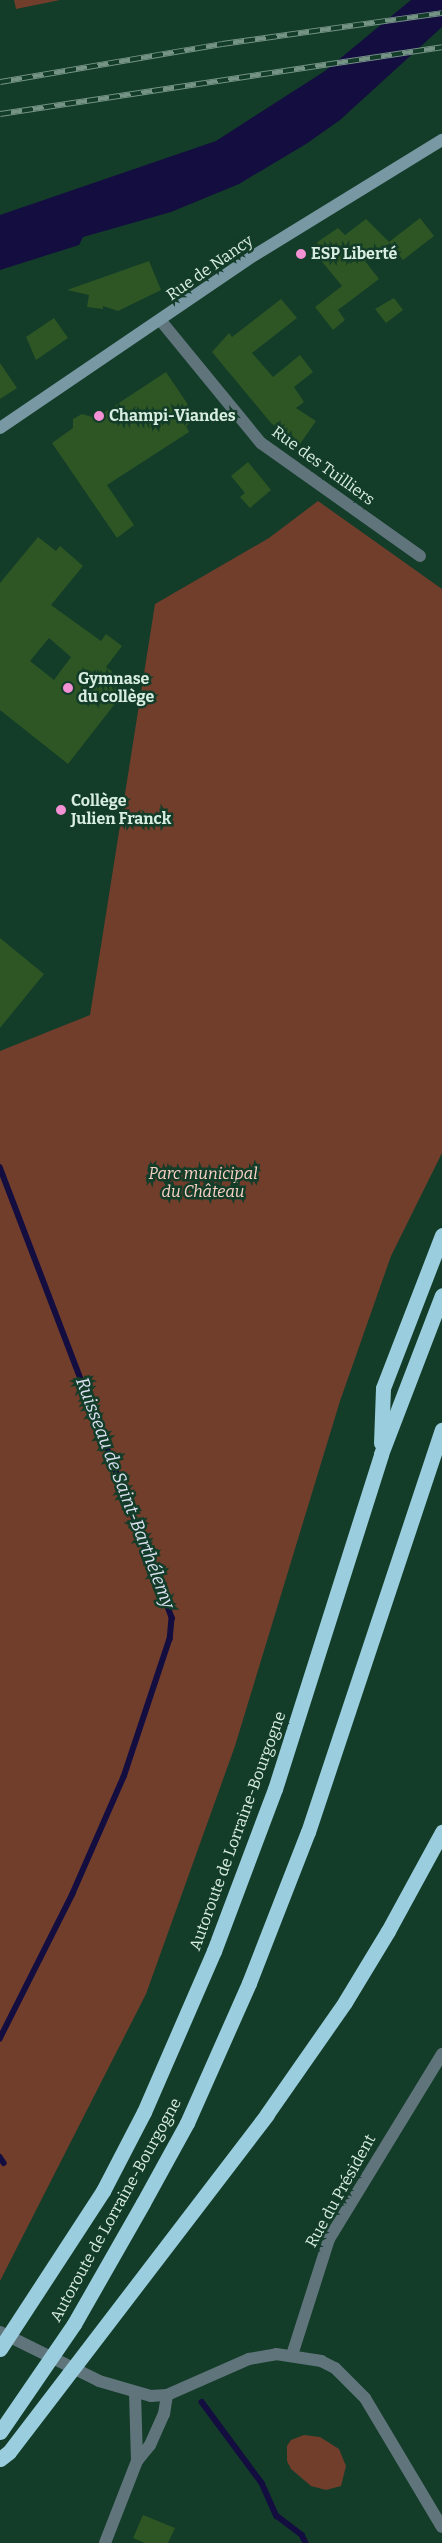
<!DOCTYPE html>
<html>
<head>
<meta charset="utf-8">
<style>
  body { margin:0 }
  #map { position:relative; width:442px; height:2543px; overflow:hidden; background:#133c29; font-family:Bitter,serif }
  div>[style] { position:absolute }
  .green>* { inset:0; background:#713e2c }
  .water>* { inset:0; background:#130d40 }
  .stream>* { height:5.5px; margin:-2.75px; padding:0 2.75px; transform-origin:2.75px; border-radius:2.75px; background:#130d40 }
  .building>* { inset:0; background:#2d5624 }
  .minor>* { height:12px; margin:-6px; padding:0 6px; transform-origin:6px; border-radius:6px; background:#60747b }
  .tertiary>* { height:12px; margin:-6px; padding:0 6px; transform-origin:6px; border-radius:6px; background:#60747b }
  .secondary>* { height:12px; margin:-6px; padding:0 6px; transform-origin:6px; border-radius:6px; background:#7898a3 }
  .motorway>* { height:15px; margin:-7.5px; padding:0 7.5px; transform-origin:7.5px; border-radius:7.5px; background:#9acddd }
  .rail>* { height:5.5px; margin-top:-2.75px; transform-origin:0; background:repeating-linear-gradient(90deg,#133c29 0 11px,#759485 0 22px); box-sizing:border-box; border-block:1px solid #759485 }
  .dots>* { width:14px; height:14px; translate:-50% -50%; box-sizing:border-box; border:2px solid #133c29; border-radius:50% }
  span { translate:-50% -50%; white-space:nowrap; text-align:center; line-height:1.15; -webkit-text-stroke:5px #133c29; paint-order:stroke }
  .poi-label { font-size:16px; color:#d9eee2; font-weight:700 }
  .left { translate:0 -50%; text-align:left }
  .street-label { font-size:16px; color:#d9eee2 }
  .park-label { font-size:16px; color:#fcd4c6; font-style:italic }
  .water-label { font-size:18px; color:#dde0f1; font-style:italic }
</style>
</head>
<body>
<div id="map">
  <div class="green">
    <i style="clip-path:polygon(14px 0,60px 0,16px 9px)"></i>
    <i style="clip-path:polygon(318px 501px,442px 589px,442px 1153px,391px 1256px,340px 1401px,235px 1746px,146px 1994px,0 2281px,0 1051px,90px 1015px,155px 604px,269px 538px)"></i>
    <i style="clip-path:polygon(304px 2435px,320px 2437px,339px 2449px,346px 2466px,341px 2486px,326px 2490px,311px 2486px,291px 2469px,287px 2461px,287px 2446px,291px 2440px)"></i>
  </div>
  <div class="water">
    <i style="clip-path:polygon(411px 0,442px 0,442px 27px,340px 120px,306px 144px,239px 184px,171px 212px,83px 237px,79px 245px,0 270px,0 215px,216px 141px,325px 71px)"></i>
  </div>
  <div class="stream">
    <i style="left:0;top:1167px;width:483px;rotate:69.1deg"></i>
    <i style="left:172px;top:1618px;width:21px;rotate:95deg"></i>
    <i style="left:170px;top:1639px;width:145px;rotate:108.4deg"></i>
    <i style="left:124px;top:1777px;width:128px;rotate:113.6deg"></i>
    <i style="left:73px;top:1894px;width:162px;rotate:116.7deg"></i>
    <i style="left:0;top:2157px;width:7px;rotate:56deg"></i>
    <i style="left:202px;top:2402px;width:101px;rotate:53.5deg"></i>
    <i style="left:262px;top:2483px;width:36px;rotate:66deg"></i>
    <i style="left:277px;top:2516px;width:31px;rotate:37deg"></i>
    <i style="left:302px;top:2535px;width:9px;rotate:63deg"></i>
  </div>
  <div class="building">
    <i style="clip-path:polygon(420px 218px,434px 236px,403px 260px,390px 243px,365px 261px,379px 279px,338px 310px,345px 320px,333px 330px,315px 307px,342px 286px,310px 247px,338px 228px,345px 235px,366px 219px,389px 242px)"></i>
    <i style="clip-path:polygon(149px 261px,161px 290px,118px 311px,103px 306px,103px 309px,87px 307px,89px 295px,67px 290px)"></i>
    <i style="clip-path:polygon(394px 298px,403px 310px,386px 323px,375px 309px)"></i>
    <i style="clip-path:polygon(281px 299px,297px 318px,252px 353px,273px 377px,300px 355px,313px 372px,294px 387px,304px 402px,296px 408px,316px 421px,300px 444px,271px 423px,212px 352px,229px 333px,232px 337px)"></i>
    <i style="clip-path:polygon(54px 318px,68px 338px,36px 360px,26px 337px)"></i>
    <i style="clip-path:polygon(0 363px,17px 388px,0 399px)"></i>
    <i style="clip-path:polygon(166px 372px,197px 418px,186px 426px,189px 432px,107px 485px,134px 525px,117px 538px,52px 443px,73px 428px,73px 419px,82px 414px,96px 418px)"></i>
    <i style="clip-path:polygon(248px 462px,271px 490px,250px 508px,240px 497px,245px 493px,231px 476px)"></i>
    <i style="clip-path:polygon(evenodd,38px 537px,56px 551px,60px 546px,83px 566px,51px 605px,101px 641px,106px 634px,122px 646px,106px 667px,123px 680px,121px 696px,68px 764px,0 710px,0 583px,38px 537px,49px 638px,71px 657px,54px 680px,30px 661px,49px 638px)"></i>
    <i style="clip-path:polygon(0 938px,44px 974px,0 1028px)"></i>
    <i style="clip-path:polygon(143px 2515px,175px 2528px,168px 2543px,145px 2543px,133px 2538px)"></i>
  </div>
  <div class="minor">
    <i style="left:161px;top:321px;width:158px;rotate:50.7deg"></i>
    <i style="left:261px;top:443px;width:195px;rotate:35.4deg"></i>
    <i style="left:292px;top:2355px;width:122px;rotate:-72.3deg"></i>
    <i style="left:329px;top:2239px;width:217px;rotate:-58.6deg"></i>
    <i style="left:135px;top:2393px;width:68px;rotate:88.3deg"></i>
    <i style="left:105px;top:2543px;width:88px;rotate:-68.7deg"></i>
    <i style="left:137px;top:2461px;width:21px;rotate:-51deg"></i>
    <i style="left:150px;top:2445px;width:34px;rotate:-66deg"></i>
    <i style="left:164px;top:2414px;width:19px;rotate:-81deg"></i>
  </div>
  <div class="tertiary">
    <i style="left:0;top:2332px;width:110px;rotate:26.3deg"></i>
    <i style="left:99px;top:2381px;width:54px;rotate:16.1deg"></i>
    <i style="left:151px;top:2396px;width:16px;rotate:-4deg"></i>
    <i style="left:167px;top:2395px;width:90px;rotate:-23.7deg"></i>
    <i style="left:249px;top:2359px;width:27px;rotate:-10deg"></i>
    <i style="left:276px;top:2354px;width:46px;rotate:8.8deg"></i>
    <i style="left:321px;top:2361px;width:16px;rotate:27deg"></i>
    <i style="left:335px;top:2368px;width:42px;rotate:45deg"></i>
    <i style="left:365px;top:2398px;width:150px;rotate:59.2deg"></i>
  </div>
  <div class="secondary">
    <i style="left:0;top:428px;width:308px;rotate:-34.2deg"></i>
    <i style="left:255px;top:255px;width:220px;rotate:-31.6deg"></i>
  </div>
  <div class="motorway">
    <i style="left:381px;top:1443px;width:55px;rotate:-87.9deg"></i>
    <i style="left:383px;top:1388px;width:164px;rotate:-68.9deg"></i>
    <i style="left:0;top:2349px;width:189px;rotate:-56.9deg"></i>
    <i style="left:103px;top:2191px;width:89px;rotate:-62.6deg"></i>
    <i style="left:144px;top:2112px;width:176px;rotate:-66.5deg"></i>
    <i style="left:214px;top:1951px;width:173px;rotate:-69.4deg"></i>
    <i style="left:275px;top:1789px;width:351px;rotate:-72.4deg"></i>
    <i style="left:381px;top:1454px;width:170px;rotate:-69deg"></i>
    <i style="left:0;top:2432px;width:131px;rotate:-55.6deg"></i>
    <i style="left:74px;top:2324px;width:139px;rotate:-60.3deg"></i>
    <i style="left:143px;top:2203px;width:91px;rotate:-61.2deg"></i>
    <i style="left:187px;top:2123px;width:153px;rotate:-66.1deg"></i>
    <i style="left:249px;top:1983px;width:162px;rotate:-68.7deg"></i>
    <i style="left:308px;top:1832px;width:424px;rotate:-71.6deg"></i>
    <i style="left:0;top:2459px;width:11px;rotate:-38deg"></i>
    <i style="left:9px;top:2452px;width:425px;rotate:-52.6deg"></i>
    <i style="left:267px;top:2114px;width:136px;rotate:-55.1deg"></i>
    <i style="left:345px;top:2002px;width:83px;rotate:-58.8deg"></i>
    <i style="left:388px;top:1931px;width:113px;rotate:-61.4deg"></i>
  </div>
  <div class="rail">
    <i style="left:0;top:82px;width:225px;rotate:-9.7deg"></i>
    <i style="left:222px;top:44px;width:222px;rotate:-8deg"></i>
    <i style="left:0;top:114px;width:447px;rotate:-8.6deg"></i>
  </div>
  <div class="dots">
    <i style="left:301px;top:254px;background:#f491d4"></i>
    <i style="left:99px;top:416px;background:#f491d4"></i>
    <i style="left:68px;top:688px;background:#f491d4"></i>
    <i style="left:61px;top:810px;background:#f491d4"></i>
  </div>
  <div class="poi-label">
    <span class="left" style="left:311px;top:254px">ESP Liberté</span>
    <span class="left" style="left:109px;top:416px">Champi-Viandes</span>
    <span class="left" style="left:78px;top:688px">Gymnase<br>du collège</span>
    <span class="left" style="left:71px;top:810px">Collège<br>Julien Franck</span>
  </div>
  <div class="street-label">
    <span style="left:210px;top:268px;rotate:-35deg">Rue de Nancy</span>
    <span style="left:323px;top:466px;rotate:36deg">Rue des Tuilliers</span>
    <span style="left:238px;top:1831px;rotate:-70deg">Autoroute de Lorraine-Bourgogne</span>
    <span style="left:341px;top:2191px;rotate:-61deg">Rue du Président</span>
    <span style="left:116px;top:2210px;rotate:-61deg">Autoroute de Lorraine-Bourgogne</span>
  </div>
  <div class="park-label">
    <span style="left:203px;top:1183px">Parc municipal<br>du Château</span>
  </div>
  <div class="water-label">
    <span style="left:125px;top:1493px;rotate:69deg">Ruisseau de Saint-Barthélemy</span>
  </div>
</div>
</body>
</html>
